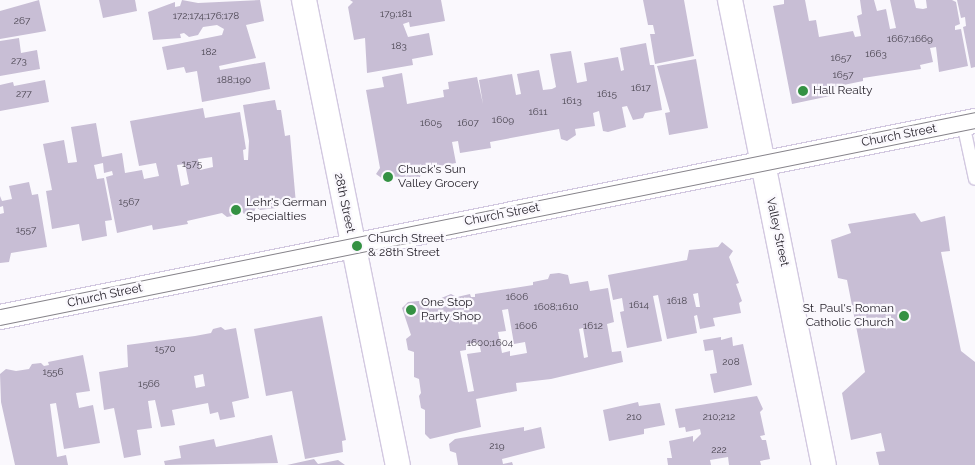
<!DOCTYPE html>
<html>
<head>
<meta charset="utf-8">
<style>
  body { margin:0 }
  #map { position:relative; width:975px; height:465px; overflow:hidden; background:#faf8fd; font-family:Raleway,sans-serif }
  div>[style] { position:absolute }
  .building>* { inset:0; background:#c8bed5 }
  .roads { filter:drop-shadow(1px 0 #d2c8e0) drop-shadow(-1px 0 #d2c8e0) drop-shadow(0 1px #d2c8e0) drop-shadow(0 -1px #d2c8e0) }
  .lane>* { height:12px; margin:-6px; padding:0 6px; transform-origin:6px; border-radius:6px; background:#fff }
  .street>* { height:24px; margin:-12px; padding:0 12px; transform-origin:12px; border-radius:12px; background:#fff }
  .tram>* { height:1px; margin:-0.5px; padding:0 0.5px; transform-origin:0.5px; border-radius:0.5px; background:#86838a }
  .dots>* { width:14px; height:14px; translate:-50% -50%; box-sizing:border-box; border:2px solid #faf8fd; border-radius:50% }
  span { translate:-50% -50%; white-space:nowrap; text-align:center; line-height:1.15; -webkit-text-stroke:4.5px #faf8fd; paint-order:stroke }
  .number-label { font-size:10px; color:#4c4753 }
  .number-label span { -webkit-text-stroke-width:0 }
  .poi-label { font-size:12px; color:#231f28 }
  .left { translate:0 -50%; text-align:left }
  .right { translate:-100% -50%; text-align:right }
  .street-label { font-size:12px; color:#231f28 }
</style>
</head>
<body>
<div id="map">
  <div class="building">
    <i style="clip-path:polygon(39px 0,46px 31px,0 39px,0 11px)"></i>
    <i style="clip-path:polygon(99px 0,135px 0,137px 11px,103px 18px)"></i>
    <i style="clip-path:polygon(182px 0,198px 3px,260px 0,264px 21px,246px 25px,256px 58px,219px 66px,220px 70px,265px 62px,270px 89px,202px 102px,197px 71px,186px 73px,184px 67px,167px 70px,162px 47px,222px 35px,224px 29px,217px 25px,203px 27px,198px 35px,189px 37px,184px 33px,180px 34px,181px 38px,153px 40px,148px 12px,175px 2px,175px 7px,180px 6px)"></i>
    <i style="clip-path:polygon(350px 0,441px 0,445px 21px,410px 27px,409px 22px,403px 24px,408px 37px,429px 33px,433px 55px,412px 59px,413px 65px,367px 73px,365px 38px,354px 40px,348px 7px,353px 2px)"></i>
    <i style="clip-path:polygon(643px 0,684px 0,694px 56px,655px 64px,650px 34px,655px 34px,653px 25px,648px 25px)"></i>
    <i style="clip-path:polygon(784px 0,805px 0,809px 21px,816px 20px,819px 37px,853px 31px,855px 37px,861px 36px,857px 16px,862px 14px,860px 0,874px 0,877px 11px,886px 9px,890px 29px,896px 28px,890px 0,914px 0,916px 8px,923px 9px,927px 8px,926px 0,952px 0,956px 2px,960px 24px,955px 26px,955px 30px,961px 29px,968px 66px,939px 72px,936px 47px,930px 48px,933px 62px,920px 65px,921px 69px,863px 78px,863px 81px,829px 88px,830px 96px,792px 104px,773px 6px,784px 4px)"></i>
    <i style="clip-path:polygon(957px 0,975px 0,975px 67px,971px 68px,963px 27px,966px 26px,965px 17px,961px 18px)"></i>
    <i style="clip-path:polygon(19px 38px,21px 53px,37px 50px,40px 69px,0 76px,0 41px)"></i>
    <i style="clip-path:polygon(646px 43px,650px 65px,654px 65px,662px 110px,645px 113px,643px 118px,633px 120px,627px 106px,622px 107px,626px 127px,608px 132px,603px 131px,599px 111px,593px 113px,595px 126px,575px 129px,576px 135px,567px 141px,561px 139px,559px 129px,490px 142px,491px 148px,460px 153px,458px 141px,452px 142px,456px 163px,422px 169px,420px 177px,393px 177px,390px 184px,376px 174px,380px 168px,366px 90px,384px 87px,382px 77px,402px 73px,407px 104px,444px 97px,443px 90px,449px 89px,448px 82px,477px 77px,483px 104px,479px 80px,512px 74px,516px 95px,521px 94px,517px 74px,539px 70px,543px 90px,552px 89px,556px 87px,550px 54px,571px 51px,577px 83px,587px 81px,584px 63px,618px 57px,621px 71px,624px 70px,620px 48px)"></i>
    <i style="clip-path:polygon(696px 59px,708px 128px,669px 135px,665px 113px,670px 112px,657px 66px)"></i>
    <i style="clip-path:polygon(45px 80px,49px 102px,0 111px,0 85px,13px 82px,14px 86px)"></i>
    <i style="clip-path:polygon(evenodd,275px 100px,277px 110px,281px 110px,285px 136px,290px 135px,296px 204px,276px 205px,276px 208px,260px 210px,256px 207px,254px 212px,244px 214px,241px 210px,237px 215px,227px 217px,222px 213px,187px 221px,188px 224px,153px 230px,152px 225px,117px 233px,106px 177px,113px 175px,112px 171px,104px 173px,103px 163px,94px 165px,97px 179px,104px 178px,112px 220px,105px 221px,107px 236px,82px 241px,79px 224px,52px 229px,46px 191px,52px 190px,43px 144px,64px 140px,68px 163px,77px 162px,71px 127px,96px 123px,102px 157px,122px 153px,125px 173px,142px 170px,144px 179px,159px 176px,156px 163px,139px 166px,130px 121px,203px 108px,205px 118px,240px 112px,246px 149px,243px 150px,244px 160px,248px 160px,249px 141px,243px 105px,275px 100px,212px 157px,213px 167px,200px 170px,198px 159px,212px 157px,275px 100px,185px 164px,189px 184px,181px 186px,177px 165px,185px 164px)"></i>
    <i style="clip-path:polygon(29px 182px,32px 195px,38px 194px,47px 247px,11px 253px,9px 262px,0 263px,0 214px,4px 213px,3px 206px,0 207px,0 196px,2px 201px,12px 199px,9px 186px)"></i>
    <i style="clip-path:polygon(915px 213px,921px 222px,945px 216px,950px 251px,941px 252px,961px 351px,975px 362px,975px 465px,879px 465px,876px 452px,885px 451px,881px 433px,851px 440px,842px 393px,865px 372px,847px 280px,838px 278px,831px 240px,851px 233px,848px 224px)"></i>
    <i style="clip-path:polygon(evenodd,722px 242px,733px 251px,729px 257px,739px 283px,736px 284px,742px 301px,739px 303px,741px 313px,713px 318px,715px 326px,700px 329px,697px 315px,694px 316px,697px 333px,667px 339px,658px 295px,653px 296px,662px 341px,627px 348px,620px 312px,624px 311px,622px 298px,613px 300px,608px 275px,687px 260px,689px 250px,718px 247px,722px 242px,698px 293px,700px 307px,696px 307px,693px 294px,698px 293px)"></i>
    <i style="clip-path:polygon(evenodd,559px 273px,568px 275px,570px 284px,588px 281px,590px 291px,608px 288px,614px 322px,607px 324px,612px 352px,621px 351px,623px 362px,551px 379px,516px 383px,517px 391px,476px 399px,481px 427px,430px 439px,425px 434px,425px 410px,421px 408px,419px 396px,421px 393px,419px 379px,414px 377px,414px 352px,408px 350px,406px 339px,411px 335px,402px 308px,408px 302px,439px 299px,451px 294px,457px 297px,470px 294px,471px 297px,475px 297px,475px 294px,533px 285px,533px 282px,548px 279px,550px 274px,559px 273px,508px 309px,514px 344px,525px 342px,527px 353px,510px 356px,510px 351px,502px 353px,498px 332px,506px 331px,502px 310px,508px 309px,559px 273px,583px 328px,588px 357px,584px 358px,579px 329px,583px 328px,559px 273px,479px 342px,481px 352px,467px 354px,474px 391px,468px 392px,460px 351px,466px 350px,466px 344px,479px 342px)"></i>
    <i style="clip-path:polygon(322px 316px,346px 440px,342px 441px,343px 452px,305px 459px,292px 391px,266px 396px,254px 329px)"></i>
    <i style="clip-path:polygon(evenodd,221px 327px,225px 330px,236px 328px,249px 398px,232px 402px,235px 417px,220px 420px,218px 412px,210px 414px,208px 403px,172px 410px,175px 425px,161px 427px,155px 400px,148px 401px,152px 428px,137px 430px,141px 455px,124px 458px,114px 408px,104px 410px,99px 372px,128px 367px,127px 345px,195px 336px,211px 333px,213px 329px,221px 327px,203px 374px,205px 386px,196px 388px,194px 376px,203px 374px)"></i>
    <i style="clip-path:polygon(721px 337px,721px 340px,732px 337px,733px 346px,743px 344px,752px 385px,714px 393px,710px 374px,717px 373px,713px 350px,705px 351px,703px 340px)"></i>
    <i style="clip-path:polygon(83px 355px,90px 391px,76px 393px,79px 408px,93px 405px,100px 443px,64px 449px,56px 403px,50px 404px,57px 457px,66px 455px,68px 465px,15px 465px,1px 402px,0 374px,6px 369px,16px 371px,29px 369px,32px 364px,41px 363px,44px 366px,49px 365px,48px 362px)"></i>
    <i style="clip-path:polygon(757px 396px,763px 409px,760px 412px,765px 435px,760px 436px,762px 440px,766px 440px,770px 459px,760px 461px,761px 465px,729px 465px,728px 457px,710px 460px,711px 465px,668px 465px,667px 458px,672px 458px,669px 441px,693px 436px,693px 442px,701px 434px,700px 429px,686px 432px,685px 427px,679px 428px,675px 409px)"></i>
    <i style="clip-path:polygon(638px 402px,639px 406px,660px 403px,665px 425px,644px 429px,644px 434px,609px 441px,603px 410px)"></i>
    <i style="clip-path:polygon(524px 427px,524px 431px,541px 427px,545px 448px,502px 459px,503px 464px,512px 462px,513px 465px,458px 465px,456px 453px,450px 451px,449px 444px,455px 439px)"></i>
    <i style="clip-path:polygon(272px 435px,278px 463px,165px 465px,164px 461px,181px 458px,179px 446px,214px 439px,216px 447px)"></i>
    <i style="clip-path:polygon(314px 459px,318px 464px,338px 460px,345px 465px,287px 465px)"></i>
  </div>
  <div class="roads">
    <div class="lane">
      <i style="left:963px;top:123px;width:57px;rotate:77.9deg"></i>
    </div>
    <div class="street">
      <i style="left:304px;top:0;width:474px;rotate:78.6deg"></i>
      <i style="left:730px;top:0;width:474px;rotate:78.6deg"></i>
      <i style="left:0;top:317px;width:995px;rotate:-11.37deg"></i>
    </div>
  </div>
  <div class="tram">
    <i style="left:0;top:309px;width:995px;rotate:-11.42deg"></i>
    <i style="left:0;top:325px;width:995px;rotate:-11.42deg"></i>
  </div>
  <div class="dots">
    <i style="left:803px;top:91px;background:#349143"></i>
    <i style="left:388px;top:177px;background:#349143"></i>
    <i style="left:236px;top:210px;background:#349143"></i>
    <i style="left:357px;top:246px;background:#349143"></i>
    <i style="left:411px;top:310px;background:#349143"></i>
    <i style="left:904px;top:316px;background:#349143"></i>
  </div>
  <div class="number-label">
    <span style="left:396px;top:14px">179;181</span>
    <span style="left:206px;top:16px">172;174;176;178</span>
    <span style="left:22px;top:21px">267</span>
    <span style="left:910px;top:39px">1667;1669</span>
    <span style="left:399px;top:46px">183</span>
    <span style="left:209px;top:52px">182</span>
    <span style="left:876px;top:54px">1663</span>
    <span style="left:841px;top:58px">1657</span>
    <span style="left:19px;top:61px">273</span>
    <span style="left:843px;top:75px">1657</span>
    <span style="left:234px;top:80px">188;190</span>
    <span style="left:641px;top:88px">1617</span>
    <span style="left:24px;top:94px">277</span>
    <span style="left:607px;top:94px">1615</span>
    <span style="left:572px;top:101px">1613</span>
    <span style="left:538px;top:112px">1611</span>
    <span style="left:503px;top:120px">1609</span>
    <span style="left:431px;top:123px">1605</span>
    <span style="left:468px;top:123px">1607</span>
    <span style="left:192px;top:164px">1575</span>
    <span style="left:129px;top:202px">1567</span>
    <span style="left:26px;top:230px">1557</span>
    <span style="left:517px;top:297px">1606</span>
    <span style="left:677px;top:301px">1618</span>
    <span style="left:639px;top:305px">1614</span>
    <span style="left:556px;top:307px">1608;1610</span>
    <span style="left:526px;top:326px">1606</span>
    <span style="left:593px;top:326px">1612</span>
    <span style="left:490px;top:343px">1600;1604</span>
    <span style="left:165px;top:349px">1570</span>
    <span style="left:731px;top:362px">208</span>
    <span style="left:53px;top:372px">1556</span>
    <span style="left:149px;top:384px">1566</span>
    <span style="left:634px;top:417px">210</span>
    <span style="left:719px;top:417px">210;212</span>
    <span style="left:497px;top:446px">219</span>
    <span style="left:719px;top:450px">222</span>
  </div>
  <div class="poi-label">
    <span class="left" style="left:813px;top:91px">Hall Realty</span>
    <span class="left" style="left:398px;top:177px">Chuck's Sun<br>Valley Grocery</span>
    <span class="left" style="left:246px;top:210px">Lehr's German<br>Specialties</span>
    <span class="left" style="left:368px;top:246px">Church Street<br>&amp; 28th Street</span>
    <span class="left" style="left:421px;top:310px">One Stop<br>Party Shop</span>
    <span class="right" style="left:894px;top:316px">St. Paul's Roman<br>Catholic Church</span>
  </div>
  <div class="street-label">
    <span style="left:899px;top:136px;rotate:-11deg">Church Street</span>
    <span style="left:344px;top:203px;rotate:78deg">28th Street</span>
    <span style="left:502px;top:215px;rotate:-11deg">Church Street</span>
    <span style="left:777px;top:232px;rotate:78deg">Valley Street</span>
    <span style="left:105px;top:296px;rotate:-12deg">Church Street</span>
  </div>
</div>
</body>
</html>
